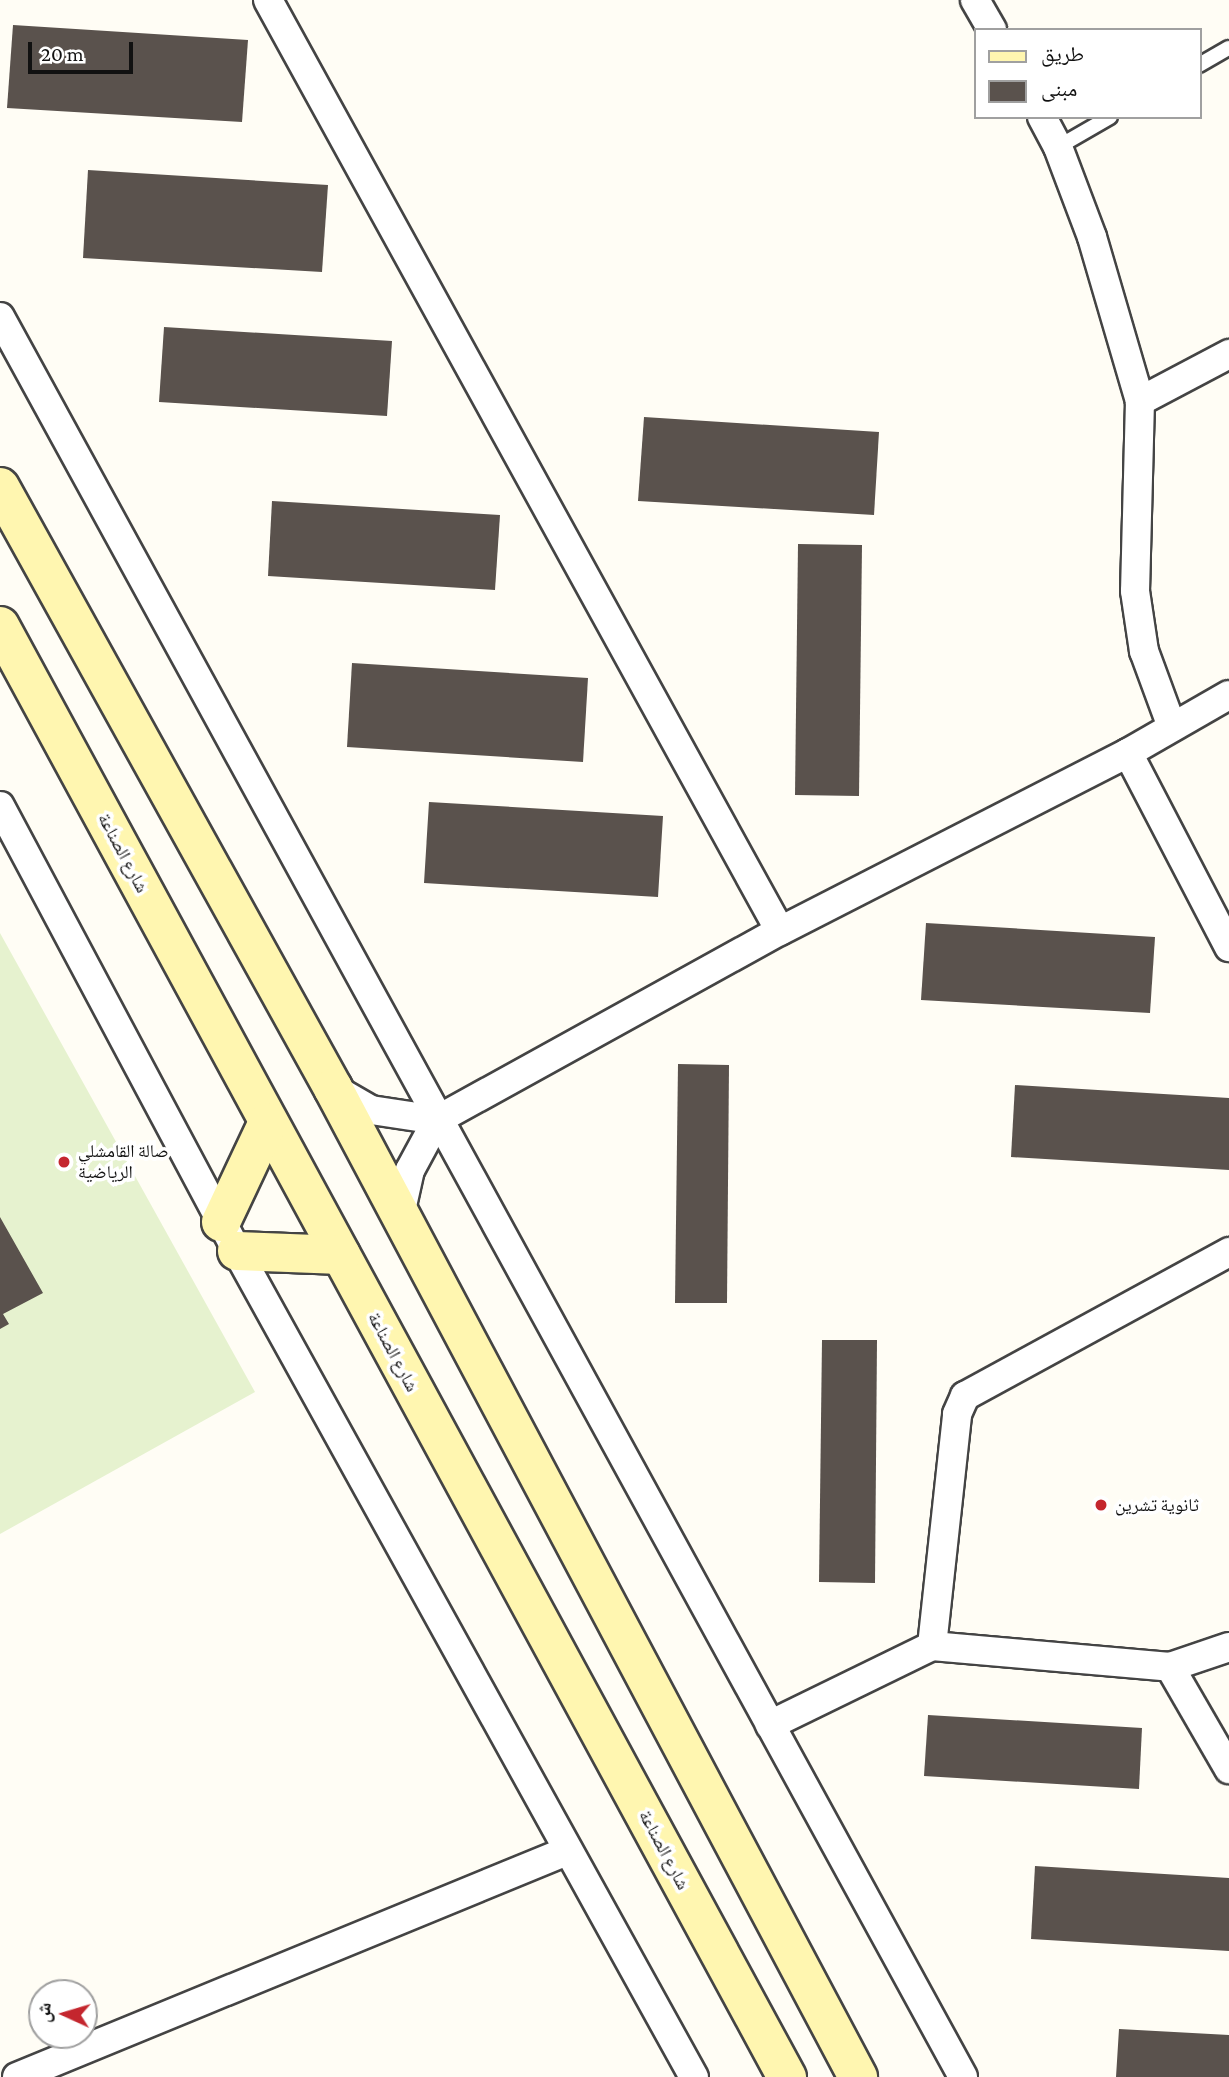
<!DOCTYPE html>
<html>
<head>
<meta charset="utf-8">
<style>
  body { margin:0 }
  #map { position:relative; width:1229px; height:2077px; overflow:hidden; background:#fffdf5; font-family:"Crimson Pro","Noto Naskh Arabic",serif }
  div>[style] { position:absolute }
  .pitch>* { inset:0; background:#e6f2cf }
  .building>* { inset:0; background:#5a524d }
  .roads { filter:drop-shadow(2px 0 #444) drop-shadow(-2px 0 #444) drop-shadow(0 2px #444) drop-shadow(0 -2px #444) }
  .lane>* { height:14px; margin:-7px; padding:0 7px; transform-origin:7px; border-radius:7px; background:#fff }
  .street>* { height:28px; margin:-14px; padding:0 14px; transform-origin:14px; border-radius:14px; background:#fff }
  .secondary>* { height:38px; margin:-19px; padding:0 19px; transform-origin:19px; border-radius:19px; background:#fff6b0 }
  .dots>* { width:19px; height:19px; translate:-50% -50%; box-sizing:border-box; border:4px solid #fff; border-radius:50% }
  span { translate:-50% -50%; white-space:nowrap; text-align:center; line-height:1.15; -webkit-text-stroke:7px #fff; paint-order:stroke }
  .street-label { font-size:18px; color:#111 }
  .poi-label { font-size:18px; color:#111 }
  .left { translate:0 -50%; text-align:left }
  .legend { position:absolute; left:974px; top:28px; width:228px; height:91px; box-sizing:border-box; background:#fff; border:2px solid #a0a0a0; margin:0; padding:9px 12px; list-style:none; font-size:21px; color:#111 }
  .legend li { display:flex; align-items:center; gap:14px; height:35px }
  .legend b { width:35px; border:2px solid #a0a0a0 }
  .north { position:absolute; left:28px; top:1979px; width:70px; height:70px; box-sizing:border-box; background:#fff; border:2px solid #a0a0a0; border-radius:50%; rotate:274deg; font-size:19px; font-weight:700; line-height:28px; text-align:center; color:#111 }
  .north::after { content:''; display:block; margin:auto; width:24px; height:32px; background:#c4262e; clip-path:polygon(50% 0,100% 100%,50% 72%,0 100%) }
  .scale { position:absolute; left:28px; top:42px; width:105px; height:32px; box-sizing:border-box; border:4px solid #111; border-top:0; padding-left:9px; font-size:21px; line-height:24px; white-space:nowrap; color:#111; -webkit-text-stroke:5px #fff; paint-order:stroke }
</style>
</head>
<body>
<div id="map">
  <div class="pitch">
    <i style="clip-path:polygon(0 933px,255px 1392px,0 1534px)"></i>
  </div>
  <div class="building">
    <i style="clip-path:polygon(13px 25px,248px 40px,242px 122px,7px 108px)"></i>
    <i style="clip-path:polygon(88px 170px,328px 185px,322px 272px,83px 258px)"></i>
    <i style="clip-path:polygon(164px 327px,392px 341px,387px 416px,159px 402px)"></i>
    <i style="clip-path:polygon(644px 417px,879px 432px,874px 515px,638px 501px)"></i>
    <i style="clip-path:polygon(272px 501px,500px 515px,495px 590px,268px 576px)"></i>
    <i style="clip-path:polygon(798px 544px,862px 545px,859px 796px,795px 795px)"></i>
    <i style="clip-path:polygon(352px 663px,588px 678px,583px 762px,347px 747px)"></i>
    <i style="clip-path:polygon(429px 802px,663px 816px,658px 897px,424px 883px)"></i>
    <i style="clip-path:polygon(926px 923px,1155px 937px,1150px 1013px,921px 1000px)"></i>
    <i style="clip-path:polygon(678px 1064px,729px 1065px,727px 1303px,675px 1303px)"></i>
    <i style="clip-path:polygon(1015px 1085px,1229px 1098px,1229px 1170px,1011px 1157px)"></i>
    <i style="clip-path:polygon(0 1217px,43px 1293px,3px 1314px,9px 1324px,0 1329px)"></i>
    <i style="clip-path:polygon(822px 1340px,877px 1340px,875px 1583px,819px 1582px)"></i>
    <i style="clip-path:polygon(928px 1715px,1142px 1728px,1139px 1789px,924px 1776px)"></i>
    <i style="clip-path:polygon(1035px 1866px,1229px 1878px,1229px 1951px,1031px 1939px)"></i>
    <i style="clip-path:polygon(1119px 2029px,1229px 2035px,1229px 2077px,1116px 2077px)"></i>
  </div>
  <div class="roads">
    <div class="lane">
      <i style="left:1199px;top:65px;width:34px;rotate:-30deg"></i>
      <i style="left:1058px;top:147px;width:60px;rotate:-30deg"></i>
    </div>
    <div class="street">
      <i style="left:268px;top:0;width:1062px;rotate:61.19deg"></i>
      <i style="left:975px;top:0;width:34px;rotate:60deg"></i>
      <i style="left:1042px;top:117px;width:34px;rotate:62deg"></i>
      <i style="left:1058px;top:147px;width:96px;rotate:69.3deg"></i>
      <i style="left:1092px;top:237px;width:171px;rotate:73.7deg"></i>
      <i style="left:1140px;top:401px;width:190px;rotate:91.5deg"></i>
      <i style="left:1135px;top:591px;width:61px;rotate:81.5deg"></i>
      <i style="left:1144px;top:651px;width:81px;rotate:69.8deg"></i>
      <i style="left:0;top:317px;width:2006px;rotate:61.31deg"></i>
      <i style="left:1140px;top:401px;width:101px;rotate:-27.8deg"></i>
      <i style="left:1128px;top:753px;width:219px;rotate:62.5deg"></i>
      <i style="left:0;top:806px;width:504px;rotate:61.96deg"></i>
      <i style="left:237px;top:1251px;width:944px;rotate:61.05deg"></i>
      <i style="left:333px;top:1088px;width:44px;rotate:30.1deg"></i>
      <i style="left:371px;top:1110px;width:67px;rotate:8.6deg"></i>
      <i style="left:400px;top:1215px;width:46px;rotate:-77.5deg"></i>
      <i style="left:410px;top:1170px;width:57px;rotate:-61.6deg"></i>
      <i style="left:437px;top:1120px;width:392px;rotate:-28.9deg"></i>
      <i style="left:780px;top:931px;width:391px;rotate:-27.1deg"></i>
      <i style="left:1128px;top:753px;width:116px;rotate:-29.9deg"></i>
      <i style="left:932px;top:1646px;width:239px;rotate:5deg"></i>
      <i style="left:1170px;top:1667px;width:62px;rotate:-18.7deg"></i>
      <i style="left:1170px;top:1667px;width:118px;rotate:60deg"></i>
      <i style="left:770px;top:1725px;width:180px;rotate:-26deg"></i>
      <i style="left:932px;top:1646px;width:233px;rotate:-83.8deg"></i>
      <i style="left:957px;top:1414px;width:20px;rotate:-66deg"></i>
      <i style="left:965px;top:1396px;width:301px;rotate:-28.6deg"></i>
      <i style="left:17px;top:2077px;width:595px;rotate:-22.34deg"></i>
    </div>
    <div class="secondary">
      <i style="left:0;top:487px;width:687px;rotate:61.01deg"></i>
      <i style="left:333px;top:1088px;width:1120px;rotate:62.04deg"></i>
      <i style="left:0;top:626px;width:1651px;rotate:61.53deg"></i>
      <i style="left:221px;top:1222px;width:110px;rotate:-64.8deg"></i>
      <i style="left:237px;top:1251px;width:104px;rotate:2.2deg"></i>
    </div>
  </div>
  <div class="dots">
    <i style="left:64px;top:1162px;background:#c4262e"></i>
    <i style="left:1101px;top:1505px;background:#c4262e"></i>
  </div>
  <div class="street-label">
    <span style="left:123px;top:853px;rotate:62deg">شارع الصناعة</span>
    <span style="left:393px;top:1352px;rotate:62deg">شارع الصناعة</span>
    <span style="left:664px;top:1850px;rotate:62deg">شارع الصناعة</span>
  </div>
  <div class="poi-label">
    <span class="left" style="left:78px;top:1162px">صالة القامشلي<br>الرياضية</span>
    <span class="left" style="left:1115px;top:1505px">ثانوية تشرين</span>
  </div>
  <ul class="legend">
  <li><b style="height:9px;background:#fff6b0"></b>طريق</li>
  <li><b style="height:19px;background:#5a524d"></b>مبنى</li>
  </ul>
  <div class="north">ش</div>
  <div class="scale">20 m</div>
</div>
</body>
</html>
